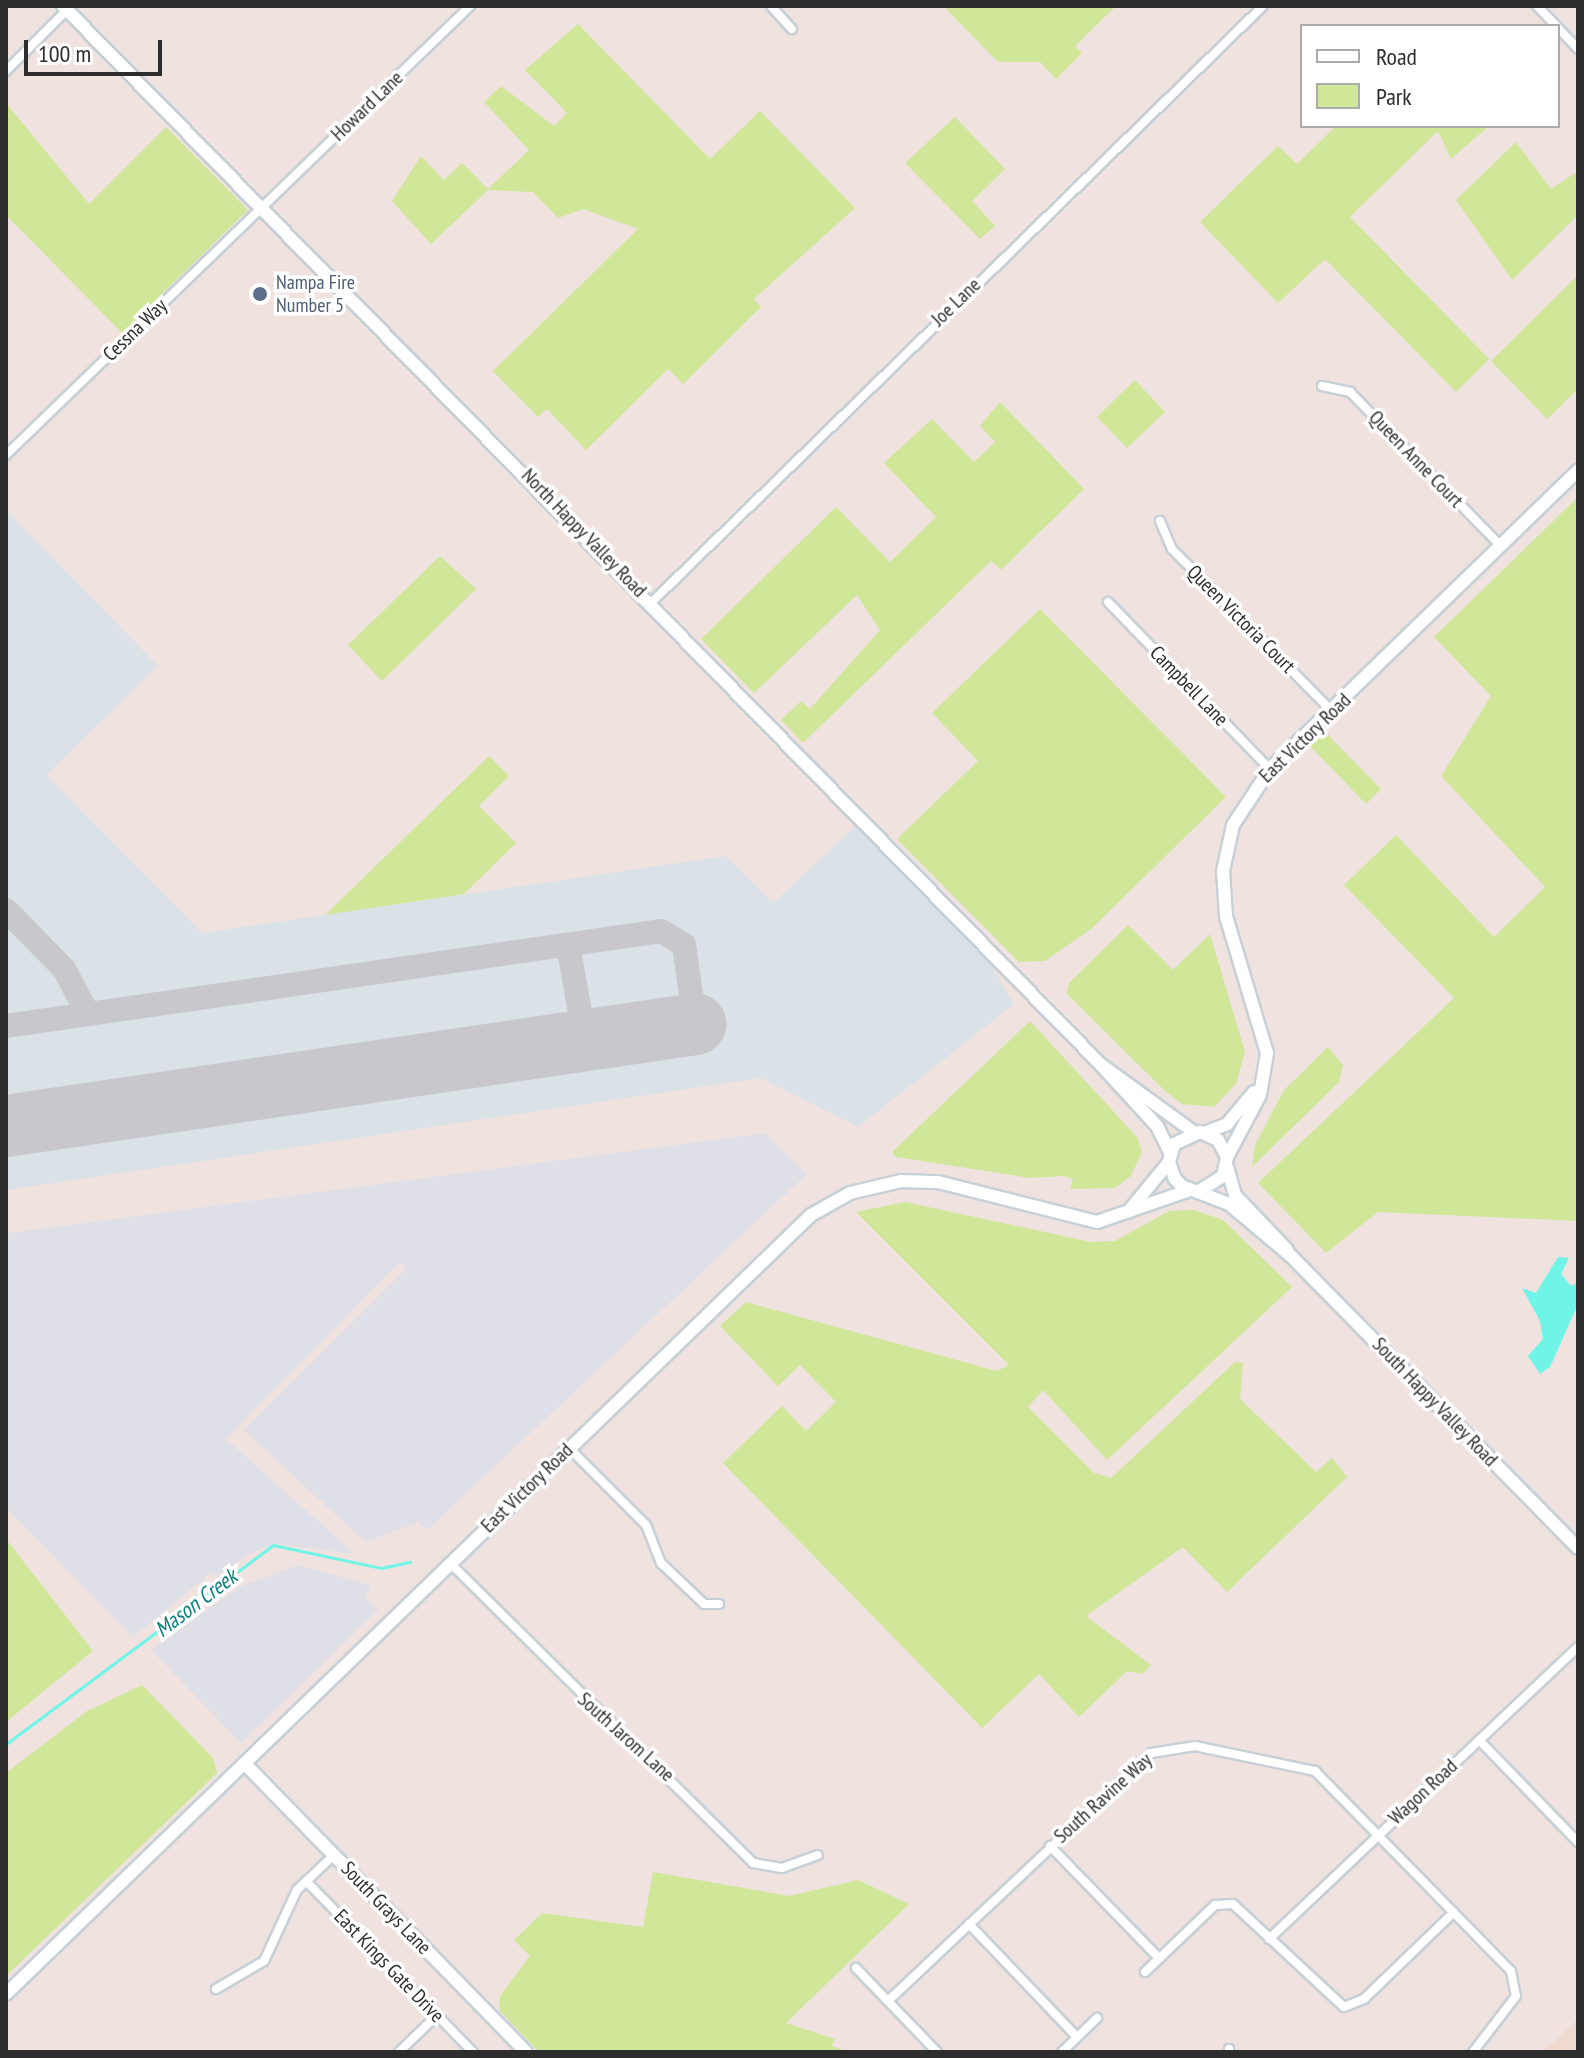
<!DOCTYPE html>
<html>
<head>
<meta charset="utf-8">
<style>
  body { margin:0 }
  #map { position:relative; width:1584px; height:2058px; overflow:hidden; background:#efe2df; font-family:"PT Sans Narrow",sans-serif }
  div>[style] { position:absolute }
  .industrial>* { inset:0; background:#dfe0e7 }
  .education>* { inset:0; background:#f0d9ce }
  .airport>* { inset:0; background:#dae1e7 }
  .green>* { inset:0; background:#d0e79a }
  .water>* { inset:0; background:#6ff4e7 }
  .stream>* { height:3px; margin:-1.5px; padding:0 1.5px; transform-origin:1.5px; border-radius:1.5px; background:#6ff4e7 }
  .taxiway>* { height:24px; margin:-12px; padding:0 12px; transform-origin:12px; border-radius:12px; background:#c8c7cc }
  .runway>* { height:62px; margin:-31px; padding:0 31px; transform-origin:31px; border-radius:31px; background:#c8c7cc }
  .roads { filter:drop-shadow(2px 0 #c7d0d7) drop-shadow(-2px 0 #c7d0d7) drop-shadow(0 2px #c7d0d7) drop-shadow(0 -2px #c7d0d7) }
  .street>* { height:8px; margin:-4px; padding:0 4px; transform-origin:4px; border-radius:4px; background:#fff }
  .secondary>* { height:12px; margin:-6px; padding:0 6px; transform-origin:6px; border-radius:6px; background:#fff }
  .dots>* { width:22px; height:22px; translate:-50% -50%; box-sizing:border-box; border:4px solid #fff; border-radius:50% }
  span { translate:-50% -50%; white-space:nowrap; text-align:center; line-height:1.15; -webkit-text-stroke:7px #fff; paint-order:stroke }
  .street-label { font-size:20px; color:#2d2d2d }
  .service-label { font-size:20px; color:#4e5e75 }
  .left { translate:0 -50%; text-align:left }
  .water-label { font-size:22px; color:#0a807e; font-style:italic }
  .frame { position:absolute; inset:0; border:8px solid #2d2d2d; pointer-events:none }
  .legend { position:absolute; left:1300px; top:24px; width:260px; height:104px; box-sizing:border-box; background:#fff; border:2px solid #ababab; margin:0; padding:10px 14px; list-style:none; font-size:24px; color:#2d2d2d }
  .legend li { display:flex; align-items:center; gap:16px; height:40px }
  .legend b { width:40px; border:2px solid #ababab }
  .scale { position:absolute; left:24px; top:40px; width:138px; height:36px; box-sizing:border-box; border:4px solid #2d2d2d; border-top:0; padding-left:10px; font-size:24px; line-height:28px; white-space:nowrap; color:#2d2d2d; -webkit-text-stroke:6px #fff; paint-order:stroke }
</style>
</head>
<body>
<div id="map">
  <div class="industrial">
    <i style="clip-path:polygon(765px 1133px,807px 1174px,427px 1530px,419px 1522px,365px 1542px,244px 1430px,406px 1269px,400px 1262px,226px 1439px,355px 1554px,276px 1544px,250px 1553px,216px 1577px,211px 1573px,133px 1637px,6px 1508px,8px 1233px)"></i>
    <i style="clip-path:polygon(298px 1565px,370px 1585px,366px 1599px,379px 1609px,241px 1743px,151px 1650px,239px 1587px)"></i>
  </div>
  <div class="education">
    <i style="clip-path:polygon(1578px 2019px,1578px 2052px,1543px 2052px)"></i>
  </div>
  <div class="airport">
    <i style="clip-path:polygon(6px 510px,158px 666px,46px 775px,202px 933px,726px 856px,773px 903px,856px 826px,988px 960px,1014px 1004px,858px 1127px,761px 1078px,6px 1190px)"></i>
  </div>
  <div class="green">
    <i style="clip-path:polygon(943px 6px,1116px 6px,1075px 46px,1082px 53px,1056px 79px,1040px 62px,998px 62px)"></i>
    <i style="clip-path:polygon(578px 24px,710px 159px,760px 111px,855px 208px,754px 299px,761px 307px,683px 384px,668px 369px,586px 450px,547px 409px,538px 417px,493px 371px,638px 229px,583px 209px,558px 218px,533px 192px,488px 190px,431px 244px,392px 201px,421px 156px,444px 180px,462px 163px,488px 189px,529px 150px,484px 102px,501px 86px,554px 126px,567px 113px,525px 70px)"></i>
    <i style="clip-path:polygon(6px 103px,89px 204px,166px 127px,248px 210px,122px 333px,6px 215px)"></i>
    <i style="clip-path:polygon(955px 117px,1005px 169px,972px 201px,995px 226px,980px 239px,905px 163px)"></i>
    <i style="clip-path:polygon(1336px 126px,1489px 126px,1451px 159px,1438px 131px,1350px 217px,1489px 359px,1456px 392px,1325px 259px,1278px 303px,1200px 222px,1278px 146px,1297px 164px)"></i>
    <i style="clip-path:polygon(1516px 142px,1551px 189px,1578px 171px,1578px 215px,1512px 280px,1456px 200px)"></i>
    <i style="clip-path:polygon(1578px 275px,1578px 389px,1547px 419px,1491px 361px)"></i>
    <i style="clip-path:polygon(1135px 380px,1165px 412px,1127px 448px,1097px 417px)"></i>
    <i style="clip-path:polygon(1000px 402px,1084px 489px,1001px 570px,991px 561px,803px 743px,781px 720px,801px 701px,810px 709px,880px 630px,857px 595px,754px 693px,701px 639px,836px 507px,890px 562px,936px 517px,884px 463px,932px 419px,974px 462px,995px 442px,980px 426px)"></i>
    <i style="clip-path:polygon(1578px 497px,1578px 1221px,1378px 1212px,1326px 1253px,1258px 1183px,1454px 998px,1344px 885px,1396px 835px,1494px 937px,1545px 887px,1441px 776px,1491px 696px,1434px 637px)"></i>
    <i style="clip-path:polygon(440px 556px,476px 589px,382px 681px,348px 645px)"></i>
    <i style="clip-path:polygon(1040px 609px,1226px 797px,1091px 929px,1045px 961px,1019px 962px,897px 839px,978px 761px,932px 713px)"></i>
    <i style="clip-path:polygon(1325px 732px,1381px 789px,1366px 804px,1310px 746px)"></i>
    <i style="clip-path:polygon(489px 756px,509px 776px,479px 806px,516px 843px,464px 894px,325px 915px)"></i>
    <i style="clip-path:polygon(1128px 925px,1173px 970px,1210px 934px,1245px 1052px,1236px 1084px,1214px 1107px,1182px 1104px,1165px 1091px,1067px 994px,1069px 983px)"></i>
    <i style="clip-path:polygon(1030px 1021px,1137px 1137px,1142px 1151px,1131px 1176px,1115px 1188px,1070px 1189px,1073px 1179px,1063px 1176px,1030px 1178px,896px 1157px,892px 1152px)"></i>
    <i style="clip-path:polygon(1328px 1047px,1343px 1065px,1339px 1082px,1252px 1167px,1255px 1145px,1284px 1090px)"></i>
    <i style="clip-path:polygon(905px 1202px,1091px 1242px,1115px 1241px,1169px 1211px,1194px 1210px,1223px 1220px,1292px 1287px,1107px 1460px,1043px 1390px,1028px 1407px,1094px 1473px,1111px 1478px,1235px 1362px,1243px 1363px,1240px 1399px,1316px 1472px,1332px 1458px,1347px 1477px,1227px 1592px,1183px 1547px,1086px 1616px,1151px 1665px,1142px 1674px,1127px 1671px,1079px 1717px,1039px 1674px,982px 1728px,723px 1463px,782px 1406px,806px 1431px,836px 1402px,800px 1365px,778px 1386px,720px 1326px,746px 1302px,997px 1371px,1009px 1365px,856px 1212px)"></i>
    <i style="clip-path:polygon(6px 1539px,93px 1651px,6px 1722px)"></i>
    <i style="clip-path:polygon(142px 1685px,213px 1758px,217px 1773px,6px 1976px,6px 1773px,87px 1711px)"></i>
    <i style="clip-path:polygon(653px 1872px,789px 1896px,858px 1880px,909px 1904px,786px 2023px,835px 2039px,832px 2046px,849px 2052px,539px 2052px,499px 2010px,500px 1996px,530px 1956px,514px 1940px,542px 1913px,643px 1927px)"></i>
  </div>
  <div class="water">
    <i style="clip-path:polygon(1558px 1257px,1569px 1258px,1561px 1274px,1571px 1286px,1578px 1282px,1578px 1304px,1550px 1367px,1540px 1374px,1528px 1356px,1543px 1339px,1540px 1321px,1522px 1288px,1536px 1293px)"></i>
  </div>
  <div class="stream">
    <i style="left:6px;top:1744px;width:333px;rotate:-36.7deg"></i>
    <i style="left:273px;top:1545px;width:110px;rotate:12deg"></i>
    <i style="left:381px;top:1568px;width:30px;rotate:-12deg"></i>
  </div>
  <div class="taxiway">
    <i style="left:6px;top:910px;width:83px;rotate:45.5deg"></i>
    <i style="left:64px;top:969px;width:51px;rotate:61.9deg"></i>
    <i style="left:568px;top:945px;width:97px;rotate:79.9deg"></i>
    <i style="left:6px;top:1026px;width:662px;rotate:-8.25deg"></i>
    <i style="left:661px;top:931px;width:27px;rotate:31deg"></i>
    <i style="left:684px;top:945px;width:58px;rotate:82deg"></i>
    <i style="left:692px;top:1002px;width:25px;rotate:108deg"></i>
  </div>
  <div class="runway">
    <i style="left:6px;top:1126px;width:697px;rotate:-8.41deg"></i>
  </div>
  <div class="roads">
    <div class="street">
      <i style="left:771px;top:6px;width:31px;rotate:48deg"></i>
      <i style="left:1537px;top:6px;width:28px;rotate:46deg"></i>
      <i style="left:1558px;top:28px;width:29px;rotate:46deg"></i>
      <i style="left:6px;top:71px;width:86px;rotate:-45deg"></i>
      <i style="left:1322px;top:386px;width:29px;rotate:12deg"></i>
      <i style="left:1350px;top:392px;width:216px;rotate:45.6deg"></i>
      <i style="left:6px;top:455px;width:646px;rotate:-44.06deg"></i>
      <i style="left:1160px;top:521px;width:30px;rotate:67deg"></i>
      <i style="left:1172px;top:549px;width:228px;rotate:45.4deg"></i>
      <i style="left:652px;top:602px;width:854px;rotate:-44.29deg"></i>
      <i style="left:1108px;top:602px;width:233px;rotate:45.9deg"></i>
      <i style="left:569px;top:1448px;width:109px;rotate:45deg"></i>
      <i style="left:646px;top:1525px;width:41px;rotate:68.5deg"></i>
      <i style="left:661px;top:1563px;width:59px;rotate:43.6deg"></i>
      <i style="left:704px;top:1604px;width:15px"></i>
      <i style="left:450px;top:1563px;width:426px;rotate:44.7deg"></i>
      <i style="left:753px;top:1863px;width:29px;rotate:10deg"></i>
      <i style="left:782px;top:1868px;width:38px;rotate:-20deg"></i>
      <i style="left:1479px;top:1740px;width:142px;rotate:45.9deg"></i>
      <i style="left:1050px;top:1846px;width:156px;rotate:45.8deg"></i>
      <i style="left:306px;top:1881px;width:239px;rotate:45.7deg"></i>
      <i style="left:969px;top:1924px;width:156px;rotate:46.3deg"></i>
      <i style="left:1269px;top:1939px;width:425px;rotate:-43.4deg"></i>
      <i style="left:856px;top:1968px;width:117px;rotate:46deg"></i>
      <i style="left:1145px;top:1972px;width:97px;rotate:-43.7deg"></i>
      <i style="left:1215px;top:1905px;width:18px;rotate:-3deg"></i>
      <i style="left:1233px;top:1904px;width:151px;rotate:42.9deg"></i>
      <i style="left:1344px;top:2007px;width:22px;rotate:-22deg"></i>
      <i style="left:1364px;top:1999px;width:125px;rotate:-44deg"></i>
      <i style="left:216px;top:1989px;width:56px;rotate:-30.3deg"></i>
      <i style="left:264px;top:1961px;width:78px;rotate:-65.1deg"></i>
      <i style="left:297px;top:1890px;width:51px;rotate:-43.4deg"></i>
      <i style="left:888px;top:2001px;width:361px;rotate:-43.3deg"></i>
      <i style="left:1151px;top:1753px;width:45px;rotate:-9deg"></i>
      <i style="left:1195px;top:1746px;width:123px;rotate:11.8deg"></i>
      <i style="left:1315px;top:1771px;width:280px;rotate:45.6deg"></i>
      <i style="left:1511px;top:1971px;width:25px;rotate:79deg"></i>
      <i style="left:1516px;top:1996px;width:71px;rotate:127.5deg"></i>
      <i style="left:1229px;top:2049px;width:3px;rotate:90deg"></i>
      <i style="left:399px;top:2052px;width:53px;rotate:-44.2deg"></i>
      <i style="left:1062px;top:2052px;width:49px;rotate:-44.2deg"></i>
    </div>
    <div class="secondary">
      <i style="left:63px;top:6px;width:1481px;rotate:45.57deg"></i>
      <i style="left:1100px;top:1064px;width:117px;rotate:36deg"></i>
      <i style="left:1100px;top:1064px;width:84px;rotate:47.4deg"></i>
      <i style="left:1157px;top:1126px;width:30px;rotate:64deg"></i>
      <i style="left:1204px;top:1133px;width:25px;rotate:-21deg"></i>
      <i style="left:1227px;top:1124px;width:42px;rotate:-49.8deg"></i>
      <i style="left:1227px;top:1157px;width:70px;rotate:-62deg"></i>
      <i style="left:1260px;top:1095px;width:43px;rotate:-80.5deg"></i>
      <i style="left:1267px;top:1053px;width:143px;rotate:-106.7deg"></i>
      <i style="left:1226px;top:916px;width:45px;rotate:-93.8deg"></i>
      <i style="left:1223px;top:871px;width:47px;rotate:-77.7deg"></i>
      <i style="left:1233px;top:825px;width:67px;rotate:-56.5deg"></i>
      <i style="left:1270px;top:769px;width:429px;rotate:-44.1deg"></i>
      <i style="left:1227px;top:1167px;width:29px;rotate:74deg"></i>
      <i style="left:1235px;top:1195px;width:76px;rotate:46.6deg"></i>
      <i style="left:1199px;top:1191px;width:28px;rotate:-32deg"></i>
      <i style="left:1223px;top:1176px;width:19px;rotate:-78deg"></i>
      <i style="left:1227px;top:1157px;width:19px;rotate:-118deg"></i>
      <i style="left:1218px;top:1140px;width:20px;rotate:-156deg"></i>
      <i style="left:1200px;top:1132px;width:29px;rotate:155deg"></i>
      <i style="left:1174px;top:1144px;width:19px;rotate:106deg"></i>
      <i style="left:1169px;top:1162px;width:18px;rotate:71deg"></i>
      <i style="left:1175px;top:1179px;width:10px;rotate:45deg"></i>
      <i style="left:1182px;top:1186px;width:50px;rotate:21deg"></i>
      <i style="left:1229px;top:1204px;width:81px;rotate:40deg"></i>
      <i style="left:1291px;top:1256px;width:409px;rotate:45.5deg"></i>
      <i style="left:1128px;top:1212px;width:65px;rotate:-50.6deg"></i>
      <i style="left:245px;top:1764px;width:402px;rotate:45.7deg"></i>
      <i style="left:6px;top:1994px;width:1120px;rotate:-44.06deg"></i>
      <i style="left:811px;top:1215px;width:45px;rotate:-29.4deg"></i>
      <i style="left:850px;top:1193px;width:52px;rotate:-13.2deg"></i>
      <i style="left:901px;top:1181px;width:37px;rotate:2deg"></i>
      <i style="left:938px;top:1182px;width:164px;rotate:14.1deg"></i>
      <i style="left:1097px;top:1222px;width:98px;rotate:-19deg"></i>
    </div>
  </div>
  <div class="dots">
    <i style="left:260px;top:294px;background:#5c6f8a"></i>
  </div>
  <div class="street-label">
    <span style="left:367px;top:106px;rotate:-44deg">Howard Lane</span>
    <span style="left:956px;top:302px;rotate:-44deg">Joe Lane</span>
    <span style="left:135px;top:330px;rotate:-44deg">Cessna Way</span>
    <span style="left:1416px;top:459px;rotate:46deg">Queen Anne Court</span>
    <span style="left:584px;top:533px;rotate:46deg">North Happy Valley Road</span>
    <span style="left:1241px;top:619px;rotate:45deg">Queen Victoria Court</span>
    <span style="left:1189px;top:686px;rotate:46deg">Campbell Lane</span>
    <span style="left:1305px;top:738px;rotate:-44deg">East Victory Road</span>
    <span style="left:1435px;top:1402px;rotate:46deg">South Happy Valley Road</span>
    <span style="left:527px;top:1488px;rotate:-44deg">East Victory Road</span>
    <span style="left:626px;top:1737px;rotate:42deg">South Jarom Lane</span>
    <span style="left:1423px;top:1792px;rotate:-43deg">Wagon Road</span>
    <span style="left:1103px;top:1798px;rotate:-42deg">South Ravine Way</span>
    <span style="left:386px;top:1908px;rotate:46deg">South Grays Lane</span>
    <span style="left:389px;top:1966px;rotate:46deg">East Kings Gate Drive</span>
  </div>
  <div class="service-label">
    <span class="left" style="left:276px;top:294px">Nampa Fire<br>Number 5</span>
  </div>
  <div class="water-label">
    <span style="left:196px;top:1603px;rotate:-37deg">Mason Creek</span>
  </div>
  <div class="frame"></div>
  <ul class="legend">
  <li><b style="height:10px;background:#fff"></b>Road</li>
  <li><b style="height:22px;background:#d0e79a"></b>Park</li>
  </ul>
  <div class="scale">100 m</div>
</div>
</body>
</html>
